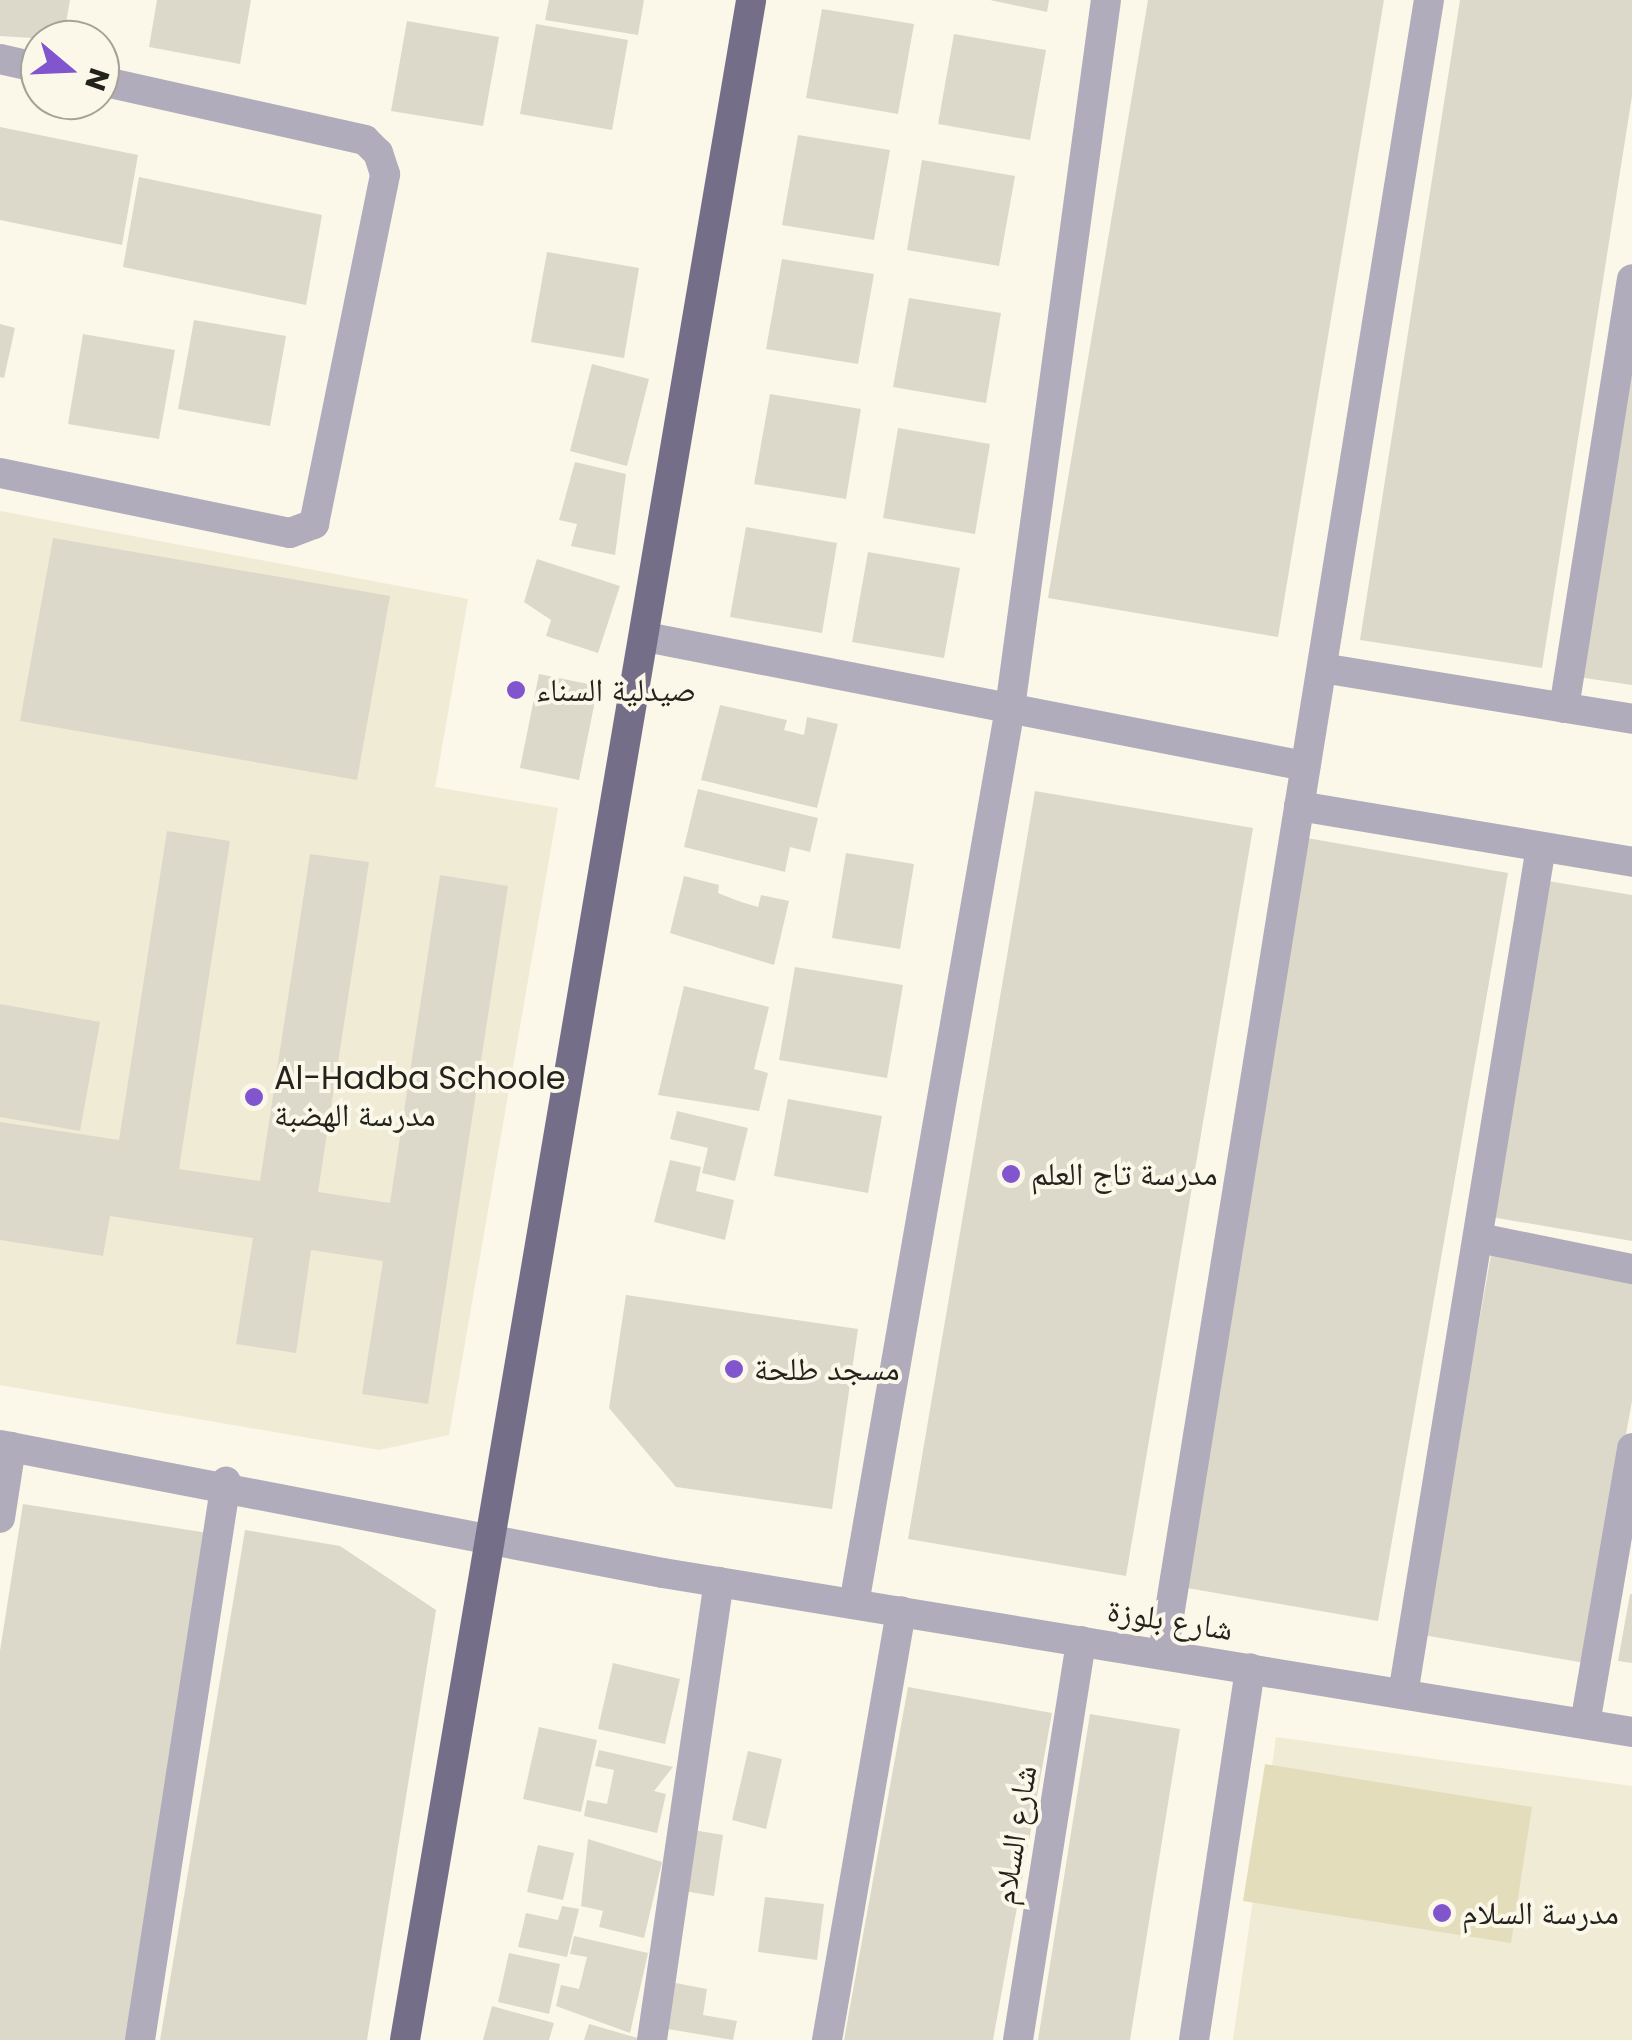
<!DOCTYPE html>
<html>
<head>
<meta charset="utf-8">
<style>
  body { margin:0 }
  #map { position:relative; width:1632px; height:2040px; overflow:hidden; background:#fbf8e9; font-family:Poppins,"Noto Naskh Arabic",sans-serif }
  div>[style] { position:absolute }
  .built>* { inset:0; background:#efebd5 }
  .green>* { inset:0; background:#e4ddbb }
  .building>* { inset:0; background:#dcd9cb }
  .minor>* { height:30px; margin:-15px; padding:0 15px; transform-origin:15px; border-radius:15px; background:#b0acbb }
  .tertiary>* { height:30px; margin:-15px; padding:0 15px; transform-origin:15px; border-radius:15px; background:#b0acbb }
  .primary>* { height:30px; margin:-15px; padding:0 15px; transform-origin:15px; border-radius:15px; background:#756e88 }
  .dots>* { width:28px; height:28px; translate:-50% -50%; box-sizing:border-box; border:5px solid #fbf8e9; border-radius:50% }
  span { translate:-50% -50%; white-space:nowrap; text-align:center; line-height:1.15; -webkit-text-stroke:8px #fbf8e9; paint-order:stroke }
  .poi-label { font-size:32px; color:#23221d }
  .left { translate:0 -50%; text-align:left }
  .street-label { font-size:32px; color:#23221d }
  .north { position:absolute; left:20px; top:20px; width:100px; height:100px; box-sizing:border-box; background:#fbf8e9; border:2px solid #a5a297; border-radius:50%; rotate:109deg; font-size:28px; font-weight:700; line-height:40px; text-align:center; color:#23221d }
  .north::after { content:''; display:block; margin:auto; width:35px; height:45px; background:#8055ce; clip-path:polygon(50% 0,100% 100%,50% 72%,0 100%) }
</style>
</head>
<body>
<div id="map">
  <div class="built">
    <i style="clip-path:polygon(0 511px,468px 599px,435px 787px,558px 808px,449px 1435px,379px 1450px,0 1385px)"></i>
    <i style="clip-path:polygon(1276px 1737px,1632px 1786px,1632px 2040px,1233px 2040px)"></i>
  </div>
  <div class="green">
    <i style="clip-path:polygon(1265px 1764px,1532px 1807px,1511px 1943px,1243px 1901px)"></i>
  </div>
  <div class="building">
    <i style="clip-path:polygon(0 0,70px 0,63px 40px,0 36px)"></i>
    <i style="clip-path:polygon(157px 0,251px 0,240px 64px,149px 47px)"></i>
    <i style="clip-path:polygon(549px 0,644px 0,638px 35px,545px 20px)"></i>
    <i style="clip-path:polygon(990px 0,1049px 0,1047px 12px)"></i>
    <i style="clip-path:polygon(1148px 0,1384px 0,1278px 637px,1048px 598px)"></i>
    <i style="clip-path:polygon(1460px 0,1632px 0,1632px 96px,1542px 668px,1360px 640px)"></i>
    <i style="clip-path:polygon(822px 9px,914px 24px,898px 114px,806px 98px)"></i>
    <i style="clip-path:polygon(407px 21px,499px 37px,483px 126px,391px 111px)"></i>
    <i style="clip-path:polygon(536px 24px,628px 40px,612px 130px,520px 114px)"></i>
    <i style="clip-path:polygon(954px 34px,1046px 50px,1030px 140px,938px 124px)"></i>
    <i style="clip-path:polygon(0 127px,138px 155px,122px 245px,0 220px)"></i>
    <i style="clip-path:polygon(798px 135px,890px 150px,874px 240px,782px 225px)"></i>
    <i style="clip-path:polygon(922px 160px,1015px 176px,999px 266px,907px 250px)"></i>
    <i style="clip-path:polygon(139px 177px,322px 215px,306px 305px,123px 267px)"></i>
    <i style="clip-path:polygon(547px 252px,639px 268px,624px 358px,531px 342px)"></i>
    <i style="clip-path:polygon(782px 259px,874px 274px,858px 364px,766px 349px)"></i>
    <i style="clip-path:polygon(909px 298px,1001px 313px,986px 403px,893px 387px)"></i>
    <i style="clip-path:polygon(194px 320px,286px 336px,270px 426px,178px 409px)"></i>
    <i style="clip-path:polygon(0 324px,15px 328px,4px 378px,0 377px)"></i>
    <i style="clip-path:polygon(83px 334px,175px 350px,159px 439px,68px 424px)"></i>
    <i style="clip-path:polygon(1632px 346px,1632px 685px,1578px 677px)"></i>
    <i style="clip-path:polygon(592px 364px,649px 379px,627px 466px,570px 451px)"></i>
    <i style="clip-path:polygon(770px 394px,861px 409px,846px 499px,754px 484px)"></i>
    <i style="clip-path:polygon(898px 428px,990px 444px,975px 534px,883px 518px)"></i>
    <i style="clip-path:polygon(575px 462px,626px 474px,615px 555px,571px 546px,577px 524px,559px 520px)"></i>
    <i style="clip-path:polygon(746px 527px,837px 543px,822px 633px,730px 617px)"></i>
    <i style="clip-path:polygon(53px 538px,390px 596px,357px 780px,20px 721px)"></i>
    <i style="clip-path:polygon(868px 552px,960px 568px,944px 658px,852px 642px)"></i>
    <i style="clip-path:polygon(537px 559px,620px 586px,598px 653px,546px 636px,551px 620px,524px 602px)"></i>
    <i style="clip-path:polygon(539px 674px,598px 686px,579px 780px,520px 768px)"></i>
    <i style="clip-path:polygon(720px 705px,787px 720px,784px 730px,804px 735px,807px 717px,838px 724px,817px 808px,701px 780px)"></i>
    <i style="clip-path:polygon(698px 789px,818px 818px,810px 852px,790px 847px,785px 872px,684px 847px)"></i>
    <i style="clip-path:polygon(1035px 791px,1253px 828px,1126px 1576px,908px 1539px)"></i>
    <i style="clip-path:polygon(167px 831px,230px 841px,179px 1169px,260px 1181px,310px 854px,369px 862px,318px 1192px,390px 1203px,440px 875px,508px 886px,428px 1404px,362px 1394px,383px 1261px,311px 1250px,296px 1353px,236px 1344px,253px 1238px,110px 1216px,103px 1256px,0 1240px,0 1122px,119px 1140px)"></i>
    <i style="clip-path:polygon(1301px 837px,1508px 873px,1378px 1621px,1170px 1585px)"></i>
    <i style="clip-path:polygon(846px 853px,914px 864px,900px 949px,832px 938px)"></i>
    <i style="clip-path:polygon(684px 876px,719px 885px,718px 893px,741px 902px,758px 907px,761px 895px,789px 901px,774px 965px,670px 933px)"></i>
    <i style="clip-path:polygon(1548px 881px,1632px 895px,1632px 1241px,1491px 1217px)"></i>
    <i style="clip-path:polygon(795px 967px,903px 985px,887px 1078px,779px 1060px)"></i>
    <i style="clip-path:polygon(684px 986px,769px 1007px,754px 1069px,768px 1073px,759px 1111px,658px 1095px)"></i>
    <i style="clip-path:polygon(0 1004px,100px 1022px,80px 1131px,0 1117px)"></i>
    <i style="clip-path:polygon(788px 1099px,882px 1116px,868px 1193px,774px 1176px)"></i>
    <i style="clip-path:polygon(677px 1111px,748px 1128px,735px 1181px,702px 1173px,708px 1148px,670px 1139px)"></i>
    <i style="clip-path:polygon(670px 1160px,701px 1167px,696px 1191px,734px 1200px,725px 1240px,654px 1222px)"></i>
    <i style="clip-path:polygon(1491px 1255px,1632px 1281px,1632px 1401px,1585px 1663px,1423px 1635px)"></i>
    <i style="clip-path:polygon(626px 1295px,858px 1329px,832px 1509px,676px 1487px,609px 1408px)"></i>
    <i style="clip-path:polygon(23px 1504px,208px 1533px,127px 2040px,0 2040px,0 1651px)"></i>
    <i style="clip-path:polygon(245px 1530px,340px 1546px,436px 1610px,367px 2040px,160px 2040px)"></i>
    <i style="clip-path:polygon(1630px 1594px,1632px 1594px,1632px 1663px,1618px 1661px)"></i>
    <i style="clip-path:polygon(613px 1663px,680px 1679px,665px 1744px,598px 1729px)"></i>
    <i style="clip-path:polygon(908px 1687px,1052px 1713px,993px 2040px,844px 2040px)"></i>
    <i style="clip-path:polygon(1090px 1714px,1180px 1729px,1130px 2040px,1038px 2040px)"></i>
    <i style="clip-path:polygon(539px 1727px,597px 1740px,581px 1812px,523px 1799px)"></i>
    <i style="clip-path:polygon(599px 1750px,673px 1767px,654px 1791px,666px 1794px,657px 1833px,584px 1816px,587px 1800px,607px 1804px,614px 1770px,595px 1766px)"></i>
    <i style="clip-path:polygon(748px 1751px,782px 1759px,766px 1829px,732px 1820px)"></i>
    <i style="clip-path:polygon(693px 1830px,723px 1835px,714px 1896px,684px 1891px)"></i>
    <i style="clip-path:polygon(588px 1839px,662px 1862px,644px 1938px,599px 1927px,603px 1911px,581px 1906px)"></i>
    <i style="clip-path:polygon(538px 1845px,574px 1853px,563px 1900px,527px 1892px)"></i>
    <i style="clip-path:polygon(765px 1897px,824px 1904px,817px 1960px,758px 1952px)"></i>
    <i style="clip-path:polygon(562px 1906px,579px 1909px,567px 1957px,518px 1947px,526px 1913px,558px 1920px)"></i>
    <i style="clip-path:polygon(574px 1936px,648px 1953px,630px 2033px,556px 2006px,561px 1985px,579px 1989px,587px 1957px,570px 1954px)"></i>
    <i style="clip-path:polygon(509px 1953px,560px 1964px,549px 2014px,498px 2002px)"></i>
    <i style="clip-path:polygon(670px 1982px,707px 1989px,703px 2015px,737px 2021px,733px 2040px,662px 2028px)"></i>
    <i style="clip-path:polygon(492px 2006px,554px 2023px,549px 2040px,483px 2040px)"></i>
    <i style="clip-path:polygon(589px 2024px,641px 2039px,641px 2040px,584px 2040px)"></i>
  </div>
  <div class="minor">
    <i style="left:0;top:59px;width:41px;rotate:12.7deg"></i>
    <i style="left:0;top:473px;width:296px;rotate:11.7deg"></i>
    <i style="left:290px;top:533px;width:26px;rotate:-21deg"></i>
    <i style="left:314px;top:524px;width:357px;rotate:-78.5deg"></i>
    <i style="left:385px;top:174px;width:22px;rotate:-108deg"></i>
    <i style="left:378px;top:153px;width:18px;rotate:-135deg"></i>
    <i style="left:365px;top:140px;width:271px;rotate:-167.4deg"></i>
    <i style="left:646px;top:637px;width:672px;rotate:11.08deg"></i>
    <i style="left:1322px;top:668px;width:314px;rotate:9.3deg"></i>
    <i style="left:1564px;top:708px;width:434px;rotate:-81deg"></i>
    <i style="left:1299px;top:806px;width:338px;rotate:9.5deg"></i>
    <i style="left:1479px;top:1238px;width:156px;rotate:11.5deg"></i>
    <i style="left:0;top:1518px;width:72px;rotate:-81.2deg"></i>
    <i style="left:854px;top:1604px;width:909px;rotate:-80.12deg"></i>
    <i style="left:1010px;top:708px;width:714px;rotate:-82.28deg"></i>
    <i style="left:1163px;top:1653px;width:1674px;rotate:-80.86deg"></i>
    <i style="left:1403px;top:1694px;width:858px;rotate:-80.75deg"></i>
    <i style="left:1585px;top:1724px;width:280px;rotate:-80.3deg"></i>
    <i style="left:140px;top:2040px;width:565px;rotate:-81.24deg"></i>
    <i style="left:652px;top:2040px;width:463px;rotate:-81.7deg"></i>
    <i style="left:827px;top:2040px;width:435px;rotate:-80.2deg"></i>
    <i style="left:1018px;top:2040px;width:404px;rotate:-81deg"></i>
    <i style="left:1194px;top:2040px;width:376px;rotate:-81.4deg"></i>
  </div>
  <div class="tertiary">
    <i style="left:0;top:1445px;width:675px;rotate:10.93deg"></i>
    <i style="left:663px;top:1573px;width:982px;rotate:9.32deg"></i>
  </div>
  <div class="primary">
    <i style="left:405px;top:2040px;width:2069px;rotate:-80.37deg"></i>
  </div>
  <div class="dots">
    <i style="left:516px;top:690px;background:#8055ce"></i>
    <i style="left:254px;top:1097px;background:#8055ce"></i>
    <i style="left:1011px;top:1174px;background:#8055ce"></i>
    <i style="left:734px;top:1369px;background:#8055ce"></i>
    <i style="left:1442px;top:1913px;background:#8055ce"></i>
  </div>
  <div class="poi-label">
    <span class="left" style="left:536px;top:690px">صيدلية السناء</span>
    <span class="left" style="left:274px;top:1097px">Al-Hadba Schoole<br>مدرسة الهضبة</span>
    <span class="left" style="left:1031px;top:1174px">مدرسة تاج العلم</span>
    <span class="left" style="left:754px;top:1369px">مسجد طلحة</span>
    <span class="left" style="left:1462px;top:1913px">مدرسة السلام</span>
  </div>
  <div class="street-label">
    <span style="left:1170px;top:1620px;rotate:9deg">شارع بلوزة</span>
    <span style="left:1015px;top:1835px;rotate:-81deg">شارع السلام</span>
  </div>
  <div class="north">N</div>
</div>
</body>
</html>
